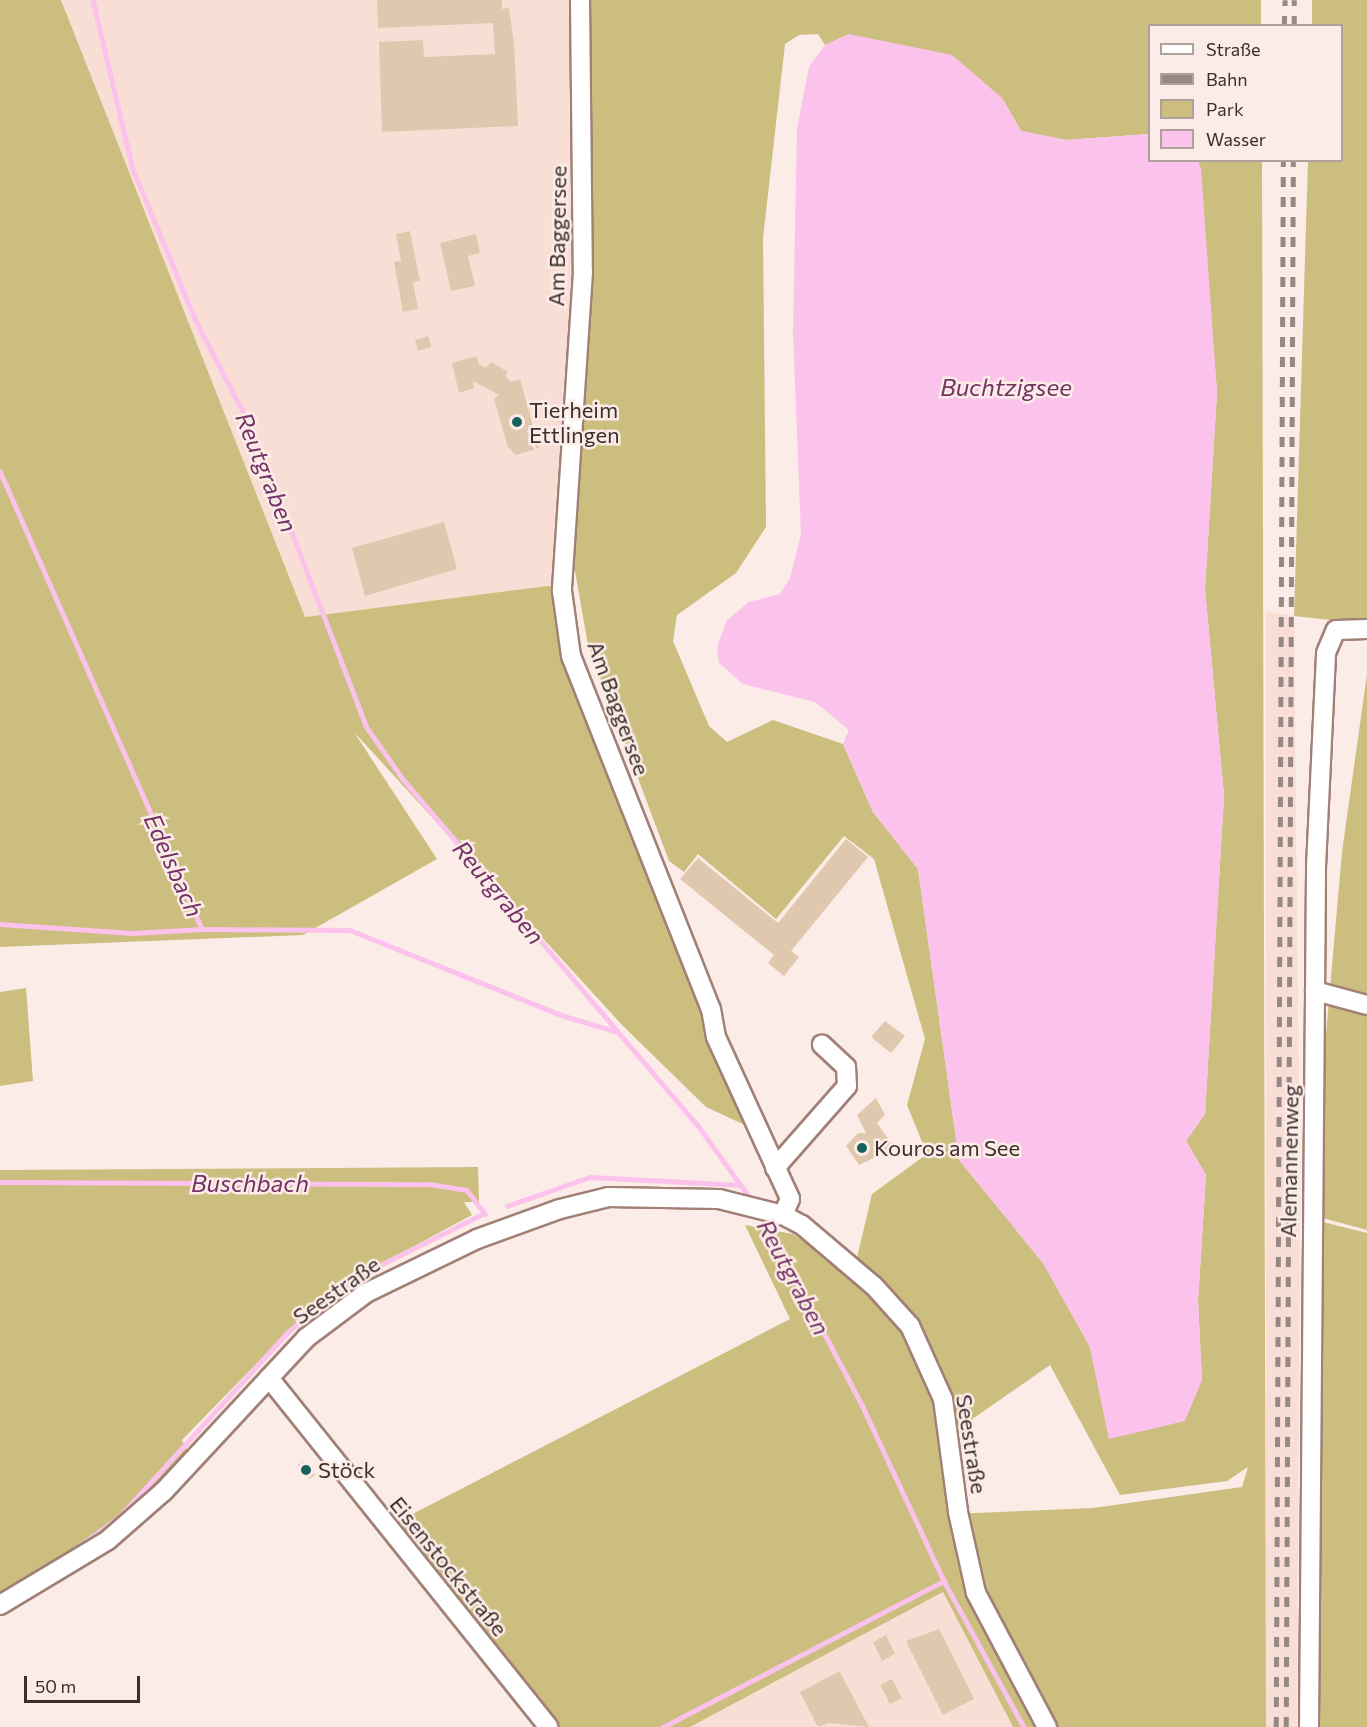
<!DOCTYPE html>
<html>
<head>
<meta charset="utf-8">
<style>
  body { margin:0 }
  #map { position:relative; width:1367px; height:1727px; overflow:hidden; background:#fbece8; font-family:Commissioner,sans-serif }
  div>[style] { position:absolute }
  .built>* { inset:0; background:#f9ded6 }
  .green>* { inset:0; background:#ccbe7f }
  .water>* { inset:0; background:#fbc2eb }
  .stream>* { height:4.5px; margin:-2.25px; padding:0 2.25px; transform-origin:2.25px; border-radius:2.25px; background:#fbc2eb }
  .building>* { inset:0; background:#e0c8af }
  .roads { filter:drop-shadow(2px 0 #a18076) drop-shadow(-2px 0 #a18076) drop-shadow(0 2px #a18076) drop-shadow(0 -2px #a18076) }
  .minor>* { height:18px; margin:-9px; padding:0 9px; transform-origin:9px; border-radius:9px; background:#fff }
  .rail>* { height:4.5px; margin-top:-2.25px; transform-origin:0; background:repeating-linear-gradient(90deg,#968884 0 10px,transparent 0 20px) }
  .dots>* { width:16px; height:16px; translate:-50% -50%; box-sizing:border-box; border:3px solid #fbece8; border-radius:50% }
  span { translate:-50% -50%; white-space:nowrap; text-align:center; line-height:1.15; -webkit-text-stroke:5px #fbece8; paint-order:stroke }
  .street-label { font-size:22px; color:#3d2f2b }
  .poi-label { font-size:22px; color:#3d2f2b }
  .left { translate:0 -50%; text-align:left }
  .water-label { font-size:24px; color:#743265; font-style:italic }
  .legend { position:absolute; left:1148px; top:24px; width:195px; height:138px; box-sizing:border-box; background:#fbece8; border:2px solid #afa09c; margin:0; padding:8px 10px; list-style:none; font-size:18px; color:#3d2f2b }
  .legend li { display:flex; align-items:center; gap:12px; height:30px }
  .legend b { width:30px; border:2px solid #afa09c }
  .scale { position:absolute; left:24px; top:1676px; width:116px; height:27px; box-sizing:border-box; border:3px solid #3d2f2b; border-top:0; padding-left:8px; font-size:18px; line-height:21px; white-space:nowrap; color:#3d2f2b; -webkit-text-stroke:4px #fbece8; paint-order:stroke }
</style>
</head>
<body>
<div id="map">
  <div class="built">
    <i style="clip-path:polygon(61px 0,570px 0,572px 272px,556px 585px,305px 617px)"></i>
    <i style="clip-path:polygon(1266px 611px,1294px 616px,1300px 1198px,1297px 1727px,1266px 1727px)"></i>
    <i style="clip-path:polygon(943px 1592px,1013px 1727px,690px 1727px)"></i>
  </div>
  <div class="green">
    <i style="clip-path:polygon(0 0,61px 0,305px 617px,556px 585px,564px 651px,747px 1126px,706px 1107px,623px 1026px,354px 732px,437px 859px,303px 935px,0 947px)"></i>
    <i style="clip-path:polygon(587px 0,1261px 0,1261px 25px,1150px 26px,1149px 134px,1066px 140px,1021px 131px,1002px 98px,849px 34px,825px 45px,818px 34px,799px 35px,785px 44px,763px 238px,766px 527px,736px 573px,677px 615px,673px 641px,709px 726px,727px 742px,773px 720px,843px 744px,873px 812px,918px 869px,959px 1160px,1043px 1263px,1090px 1347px,1109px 1438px,1202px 1380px,1198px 1301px,1206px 1175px,1186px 1141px,1205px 1114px,1224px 796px,1205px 589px,1217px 392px,1198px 161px,1262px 161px,1266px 1727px,1013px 1727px,943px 1592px,690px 1727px,560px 1727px,397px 1522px,790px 1319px,745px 1225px,793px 1234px,820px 1252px,898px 1324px,919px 1358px,946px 1444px,952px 1514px,1093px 1508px,1242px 1487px,1248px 1467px,1227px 1481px,1120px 1495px,1050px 1365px,958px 1429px,940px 1364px,918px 1331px,856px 1262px,872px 1194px,927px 1154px,907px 1105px,925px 1039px,874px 859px,844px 836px,776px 919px,698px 854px,684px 872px,669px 861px,588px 645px,573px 560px)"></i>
    <i style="clip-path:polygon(1312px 0,1367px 0,1367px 624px,1294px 616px,1308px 161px,1342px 160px,1342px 26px,1312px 25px)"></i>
    <i style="clip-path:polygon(1367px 674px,1367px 1230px,1319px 1217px,1320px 1103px,1342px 852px)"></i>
    <i style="clip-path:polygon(26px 988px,33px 1081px,0 1086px,0 992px)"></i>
    <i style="clip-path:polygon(478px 1167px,479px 1202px,464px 1202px,472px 1215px,323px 1295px,182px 1440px,190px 1456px,121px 1524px,0 1598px,0 1170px)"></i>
    <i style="clip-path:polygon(1319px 1221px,1367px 1233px,1367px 1727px,1305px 1727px)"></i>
  </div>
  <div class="water">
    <i style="clip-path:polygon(849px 34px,952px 55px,1002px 98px,1021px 131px,1066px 140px,1149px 134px,1150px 160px,1198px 161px,1201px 168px,1217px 392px,1205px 589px,1224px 796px,1205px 1114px,1186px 1141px,1206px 1175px,1198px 1301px,1202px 1380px,1185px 1421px,1109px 1439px,1090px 1347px,1043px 1263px,959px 1160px,918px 869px,873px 812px,843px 744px,849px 730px,815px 702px,743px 684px,719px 663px,717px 647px,727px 620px,749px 602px,780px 594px,790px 578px,801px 535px,793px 333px,797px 129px,809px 67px,825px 45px)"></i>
  </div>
  <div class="stream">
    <i style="left:93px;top:0;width:174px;rotate:76.7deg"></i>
    <i style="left:133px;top:169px;width:162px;rotate:67.5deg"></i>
    <i style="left:195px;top:319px;width:126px;rotate:62.6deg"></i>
    <i style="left:253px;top:431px;width:316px;rotate:69deg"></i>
    <i style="left:366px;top:726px;width:65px;rotate:55.1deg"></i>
    <i style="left:403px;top:779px;width:453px;rotate:49.6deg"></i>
    <i style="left:697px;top:1124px;width:96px;rotate:54.3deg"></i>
    <i style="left:0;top:471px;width:501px;rotate:66.2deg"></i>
    <i style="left:202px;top:929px;width:148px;rotate:0.4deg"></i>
    <i style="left:350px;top:930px;width:227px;rotate:21.9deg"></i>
    <i style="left:561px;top:1015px;width:56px;rotate:16.5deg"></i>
    <i style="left:0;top:924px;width:133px;rotate:3.9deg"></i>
    <i style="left:133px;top:933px;width:69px;rotate:-3.3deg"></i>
    <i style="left:0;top:1182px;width:429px;rotate:0.3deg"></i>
    <i style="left:429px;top:1184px;width:38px;rotate:9deg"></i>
    <i style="left:467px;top:1190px;width:30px;rotate:53deg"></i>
    <i style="left:507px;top:1206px;width:88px;rotate:-19.3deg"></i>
    <i style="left:590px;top:1177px;width:151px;rotate:3deg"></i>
    <i style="left:763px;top:1217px;width:215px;rotate:62.2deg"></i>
    <i style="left:863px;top:1407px;width:192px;rotate:65deg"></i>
    <i style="left:944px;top:1581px;width:166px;rotate:61.3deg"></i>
    <i style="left:72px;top:1551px;width:57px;rotate:-35.7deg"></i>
    <i style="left:118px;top:1518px;width:251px;rotate:-47.6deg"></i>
    <i style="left:287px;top:1333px;width:55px;rotate:-40.6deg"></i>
    <i style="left:329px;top:1297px;width:54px;rotate:-32.8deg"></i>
    <i style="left:374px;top:1268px;width:119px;rotate:-26.4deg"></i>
    <i style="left:0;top:1594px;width:18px;rotate:-29deg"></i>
    <i style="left:663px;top:1727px;width:317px;rotate:-27.5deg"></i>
  </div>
  <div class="building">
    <i style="clip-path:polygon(377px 0,502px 0,502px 9px,509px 8px,514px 43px,518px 126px,382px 132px,379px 42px,423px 40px,424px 57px,495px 54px,493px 23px,378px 28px)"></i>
    <i style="clip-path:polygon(410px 231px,420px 281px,413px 282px,418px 309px,403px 312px,394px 262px,401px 261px,396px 234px)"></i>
    <i style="clip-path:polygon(476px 234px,480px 253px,468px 256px,475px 286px,451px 291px,440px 243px)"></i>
    <i style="clip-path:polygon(428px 336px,431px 347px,418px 351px,415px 340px)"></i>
    <i style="clip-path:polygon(476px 356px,479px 364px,486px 368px,491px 362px,508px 372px,505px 376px,511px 382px,520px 379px,539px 448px,516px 455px,508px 447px,494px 399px,499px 395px,473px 381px,474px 388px,459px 393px,452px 363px)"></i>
    <i style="clip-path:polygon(444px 522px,457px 569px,365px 596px,352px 548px)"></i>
    <i style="clip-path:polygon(846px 839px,868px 857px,791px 951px,799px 957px,784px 976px,768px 963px,774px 955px,680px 879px,698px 858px,778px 923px)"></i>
    <i style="clip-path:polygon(885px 1021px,905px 1036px,891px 1053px,871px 1037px)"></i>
    <i style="clip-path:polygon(876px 1098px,885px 1115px,877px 1123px,895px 1148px,859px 1165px,846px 1146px,858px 1133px,866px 1133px,857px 1115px)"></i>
    <i style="clip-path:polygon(304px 1461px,315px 1475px,309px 1479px,298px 1465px)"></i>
    <i style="clip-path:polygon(939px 1629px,974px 1699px,943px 1715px,906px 1641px)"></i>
    <i style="clip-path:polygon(886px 1635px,895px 1654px,882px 1661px,873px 1642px)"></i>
    <i style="clip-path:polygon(840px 1671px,842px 1676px,869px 1727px,828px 1723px,818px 1727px,800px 1692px)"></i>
    <i style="clip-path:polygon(892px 1679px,902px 1698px,890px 1704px,880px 1685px)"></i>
  </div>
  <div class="roads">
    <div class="minor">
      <i style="left:580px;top:0;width:272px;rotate:89.4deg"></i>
      <i style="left:583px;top:272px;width:320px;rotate:93.8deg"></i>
      <i style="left:562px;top:591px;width:66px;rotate:82.1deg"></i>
      <i style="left:571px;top:656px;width:380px;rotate:68.4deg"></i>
      <i style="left:711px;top:1009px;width:28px;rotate:80deg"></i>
      <i style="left:716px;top:1037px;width:178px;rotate:65.4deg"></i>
      <i style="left:790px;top:1199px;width:17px;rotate:114deg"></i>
      <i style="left:1315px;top:991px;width:54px;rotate:15.1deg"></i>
      <i style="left:775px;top:1168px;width:109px;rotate:-48.7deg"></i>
      <i style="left:847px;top:1086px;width:19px;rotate:-93deg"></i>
      <i style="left:846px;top:1067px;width:33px;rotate:-137deg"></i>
      <i style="left:269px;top:1378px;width:447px;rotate:51.3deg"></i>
      <i style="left:0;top:1605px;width:126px;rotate:-31deg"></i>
      <i style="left:108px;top:1540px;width:74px;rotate:-41.2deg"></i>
      <i style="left:164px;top:1491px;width:209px;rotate:-47.1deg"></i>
      <i style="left:306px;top:1338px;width:75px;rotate:-36.9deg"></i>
      <i style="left:366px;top:1293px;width:123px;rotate:-25.9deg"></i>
      <i style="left:477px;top:1239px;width:88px;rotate:-19.9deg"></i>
      <i style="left:560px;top:1209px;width:49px;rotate:-14deg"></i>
      <i style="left:608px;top:1197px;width:111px;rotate:1deg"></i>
      <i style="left:719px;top:1199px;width:66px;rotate:14deg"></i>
      <i style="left:783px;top:1215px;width:21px;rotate:28deg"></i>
      <i style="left:802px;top:1225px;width:94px;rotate:40.3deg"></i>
      <i style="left:874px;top:1286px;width:54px;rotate:48deg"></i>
      <i style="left:910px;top:1326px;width:80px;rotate:65.7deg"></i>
      <i style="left:943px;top:1399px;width:114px;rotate:82.4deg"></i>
      <i style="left:958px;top:1512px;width:83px;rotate:77.5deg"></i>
      <i style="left:976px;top:1593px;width:152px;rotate:62.1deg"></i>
      <i style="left:1309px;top:1727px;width:860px;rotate:-89.53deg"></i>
      <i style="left:1316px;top:867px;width:214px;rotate:-87.3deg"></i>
      <i style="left:1326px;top:653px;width:25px;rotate:-67deg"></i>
      <i style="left:1336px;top:630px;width:31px;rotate:-2deg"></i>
    </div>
  </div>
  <div class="rail">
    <i style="left:1284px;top:26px;width:26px;rotate:-88deg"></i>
    <i style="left:1294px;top:26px;width:26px;rotate:-90deg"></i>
    <i style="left:1276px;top:1727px;width:1567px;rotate:-89.74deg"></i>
    <i style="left:1286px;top:1727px;width:1567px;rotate:-89.74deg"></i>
  </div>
  <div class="dots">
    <i style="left:517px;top:422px;background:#16635e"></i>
    <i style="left:862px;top:1148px;background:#16635e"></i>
    <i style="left:306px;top:1470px;background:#16635e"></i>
  </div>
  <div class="street-label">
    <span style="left:557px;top:236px;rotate:-89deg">Am Baggersee</span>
    <span style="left:619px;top:708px;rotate:70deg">Am Baggersee</span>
    <span style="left:1289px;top:1161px;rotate:-89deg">Alemannenweg</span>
    <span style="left:336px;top:1290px;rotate:-35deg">Seestraße</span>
    <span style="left:972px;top:1444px;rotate:81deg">Seestraße</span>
    <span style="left:449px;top:1566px;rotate:51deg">Eisenstockstraße</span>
  </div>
  <div class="poi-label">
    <span class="left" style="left:529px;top:422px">Tierheim<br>Ettlingen</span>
    <span class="left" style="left:874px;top:1148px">Kouros am See</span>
    <span class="left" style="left:318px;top:1470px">Stöck</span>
  </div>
  <div class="water-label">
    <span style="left:1006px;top:387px">Buchtzigsee</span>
    <span style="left:267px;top:472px;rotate:68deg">Reutgraben</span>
    <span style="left:174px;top:865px;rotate:66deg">Edelsbach</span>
    <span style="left:499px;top:892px;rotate:50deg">Reutgraben</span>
    <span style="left:250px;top:1183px">Buschbach</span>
    <span style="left:794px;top:1277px;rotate:62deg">Reutgraben</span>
  </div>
  <ul class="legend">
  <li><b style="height:8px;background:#fff"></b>Straße</li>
  <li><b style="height:8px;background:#968884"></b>Bahn</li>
  <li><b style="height:16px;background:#ccbe7f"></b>Park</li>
  <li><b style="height:16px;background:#fbc2eb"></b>Wasser</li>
  </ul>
  <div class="scale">50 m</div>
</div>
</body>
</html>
